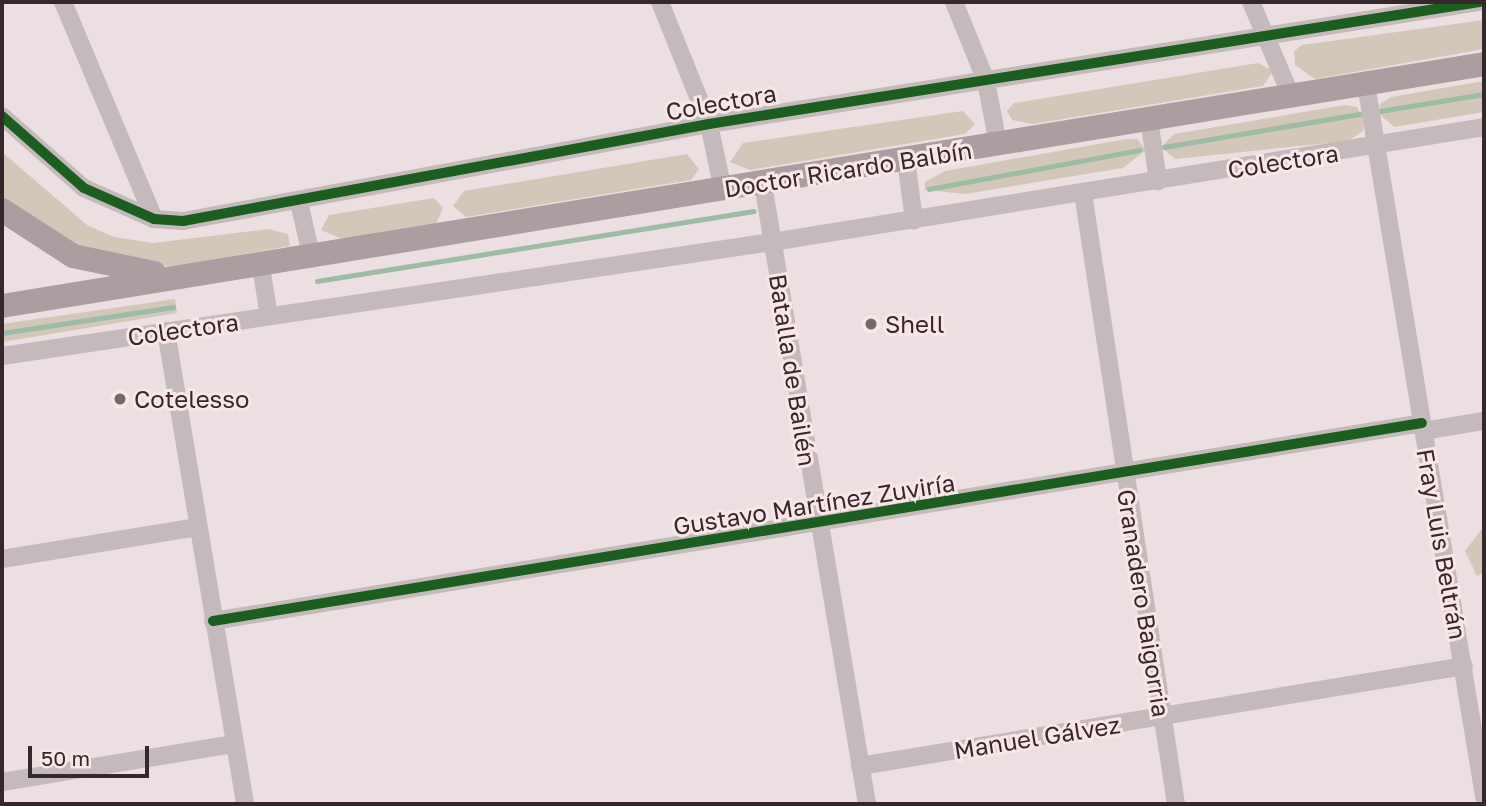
<!DOCTYPE html>
<html>
<head>
<meta charset="utf-8">
<style>
  body { margin:0 }
  #map { position:relative; width:1486px; height:806px; overflow:hidden; background:#ecdfe1; font-family:"Golos Text",sans-serif }
  div>[style] { position:absolute }
  .green>* { inset:0; background:#d3c7ba }
  .stream>* { height:4.5px; margin:-2.25px; padding:0 2.25px; transform-origin:2.25px; border-radius:2.25px; background:#9cbca6 }
  .minor>* { height:18px; margin:-9px; padding:0 9px; transform-origin:9px; border-radius:9px; background:#c4b9bb }
  .highway>* { height:24px; margin:-12px; padding:0 12px; transform-origin:12px; border-radius:12px; background:#ab9ea1 }
  .cycleway>* { height:10px; margin:-5px; padding:0 5px; transform-origin:5px; border-radius:5px; background:#1b5e20 }
  .dots>* { width:19px; height:19px; translate:-50% -50%; box-sizing:border-box; border:4px solid #f8e6e8; border-radius:50% }
  span { translate:-50% -50%; white-space:nowrap; text-align:center; line-height:1.15; -webkit-text-stroke:6px #f8e6e8; paint-order:stroke }
  .street-label { font-size:24px; color:#35272c }
  .poi-label { font-size:24px; color:#35272c }
  .left { translate:0 -50%; text-align:left }
  .frame { position:absolute; inset:0; border:4px solid #35272c; pointer-events:none }
  .scale { position:absolute; left:28px; top:746px; width:121px; height:32px; box-sizing:border-box; border:4px solid #35272c; border-top:0; padding-left:9px; font-size:21px; line-height:24px; white-space:nowrap; color:#35272c; -webkit-text-stroke:5px #f8e6e8; paint-order:stroke }
</style>
</head>
<body>
<div id="map">
  <div class="green">
    <i style="clip-path:polygon(1484px 20px,1484px 49px,1315px 79px,1295px 65px,1294px 51px,1302px 45px)"></i>
    <i style="clip-path:polygon(1258px 63px,1273px 71px,1263px 86px,1033px 124px,1012px 120px,1007px 111px,1014px 103px)"></i>
    <i style="clip-path:polygon(1484px 81px,1484px 112px,1394px 127px,1379px 114px,1380px 104px,1391px 97px)"></i>
    <i style="clip-path:polygon(1345px 105px,1357px 107px,1364px 120px,1363px 131px,1348px 141px,1175px 159px,1161px 147px,1174px 134px)"></i>
    <i style="clip-path:polygon(963px 111px,975px 124px,965px 134px,750px 170px,730px 162px,743px 143px)"></i>
    <i style="clip-path:polygon(1126px 139px,1137px 139px,1146px 150px,1123px 168px,965px 194px,925px 190px,925px 182px,945px 171px)"></i>
    <i style="clip-path:polygon(2px 152px,87px 225px,114px 237px,153px 243px,269px 229px,288px 234px,290px 246px,171px 267px,78px 249px,2px 201px)"></i>
    <i style="clip-path:polygon(687px 154px,699px 169px,691px 180px,466px 217px,453px 206px,464px 191px)"></i>
    <i style="clip-path:polygon(434px 198px,443px 208px,436px 224px,342px 239px,321px 230px,329px 215px)"></i>
    <i style="clip-path:polygon(175px 299px,177px 313px,2px 342px,2px 324px)"></i>
    <i style="clip-path:polygon(1484px 526px,1484px 573px,1477px 576px,1465px 551px)"></i>
  </div>
  <div class="stream">
    <i style="left:1380px;top:111px;width:105px;rotate:-9.3deg"></i>
    <i style="left:1164px;top:147px;width:199px;rotate:-9.6deg"></i>
    <i style="left:929px;top:189px;width:214px;rotate:-10.5deg"></i>
    <i style="left:317px;top:281px;width:442px;rotate:-9.1deg"></i>
    <i style="left:2px;top:333px;width:173px;rotate:-8.6deg"></i>
  </div>
  <div class="minor">
    <i style="left:63px;top:2px;width:235px;rotate:67.2deg"></i>
    <i style="left:660px;top:2px;width:131px;rotate:68.1deg"></i>
    <i style="left:709px;top:124px;width:67px;rotate:78deg"></i>
    <i style="left:954px;top:2px;width:85px;rotate:67.9deg"></i>
    <i style="left:986px;top:81px;width:64px;rotate:79.2deg"></i>
    <i style="left:1251px;top:2px;width:102px;rotate:66.9deg"></i>
    <i style="left:1366px;top:84px;width:722px;rotate:80.59deg"></i>
    <i style="left:2px;top:116px;width:109px;rotate:41.3deg"></i>
    <i style="left:84px;top:188px;width:77px;rotate:23.9deg"></i>
    <i style="left:154px;top:219px;width:29px;rotate:4deg"></i>
    <i style="left:183px;top:221px;width:535px;rotate:-10.45deg"></i>
    <i style="left:709px;top:124px;width:780px;rotate:-9deg"></i>
    <i style="left:1149px;top:119px;width:63px;rotate:81.7deg"></i>
    <i style="left:906px;top:160px;width:61px;rotate:82.4deg"></i>
    <i style="left:763px;top:184px;width:629px;rotate:80.48deg"></i>
    <i style="left:1083px;top:193px;width:618px;rotate:81.35deg"></i>
    <i style="left:299px;top:202px;width:58px;rotate:77.2deg"></i>
    <i style="left:261px;top:267px;width:50px;rotate:80.7deg"></i>
    <i style="left:166px;top:331px;width:480px;rotate:80.5deg"></i>
    <i style="left:2px;top:356px;width:778px;rotate:-8.42deg"></i>
    <i style="left:772px;top:242px;width:721px;rotate:-9.17deg"></i>
    <i style="left:1423px;top:431px;width:62px;rotate:-9.3deg"></i>
    <i style="left:2px;top:559px;width:198px;rotate:-9.3deg"></i>
    <i style="left:213px;top:621px;width:1225px;rotate:-9.3deg"></i>
    <i style="left:860px;top:766px;width:612px;rotate:-9.4deg"></i>
    <i style="left:2px;top:782px;width:234px;rotate:-9.3deg"></i>
  </div>
  <div class="highway">
    <i style="left:2px;top:210px;width:85px;rotate:32.9deg"></i>
    <i style="left:73px;top:256px;width:83px;rotate:11.9deg"></i>
    <i style="left:2px;top:306px;width:1502px;rotate:-9.27deg"></i>
  </div>
  <div class="cycleway">
    <i style="left:2px;top:116px;width:109px;rotate:41.3deg"></i>
    <i style="left:84px;top:188px;width:77px;rotate:23.9deg"></i>
    <i style="left:154px;top:219px;width:29px;rotate:4deg"></i>
    <i style="left:183px;top:221px;width:535px;rotate:-10.45deg"></i>
    <i style="left:709px;top:124px;width:780px;rotate:-9deg"></i>
    <i style="left:213px;top:621px;width:1225px;rotate:-9.3deg"></i>
  </div>
  <div class="dots">
    <i style="left:871px;top:324px;background:#75676b"></i>
    <i style="left:120px;top:399px;background:#75676b"></i>
  </div>
  <div class="street-label">
    <span style="left:721px;top:102px;rotate:-10deg">Colectora</span>
    <span style="left:1283px;top:161px;rotate:-9deg">Colectora</span>
    <span style="left:848px;top:169px;rotate:-9deg">Doctor Ricardo Balbín</span>
    <span style="left:183px;top:329px;rotate:-8deg">Colectora</span>
    <span style="left:793px;top:370px;rotate:81deg">Batalla de Bailén</span>
    <span style="left:814px;top:504px;rotate:-9deg">Gustavo Martínez Zuviría</span>
    <span style="left:1442px;top:544px;rotate:80deg">Fray Luis Beltrán</span>
    <span style="left:1144px;top:603px;rotate:81deg">Granadero Baigorria</span>
    <span style="left:1037px;top:737px;rotate:-9deg">Manuel Gálvez</span>
  </div>
  <div class="poi-label">
    <span class="left" style="left:885px;top:324px">Shell</span>
    <span class="left" style="left:134px;top:399px">Cotelesso</span>
  </div>
  <div class="frame"></div>
  <div class="scale">50 m</div>
</div>
</body>
</html>
